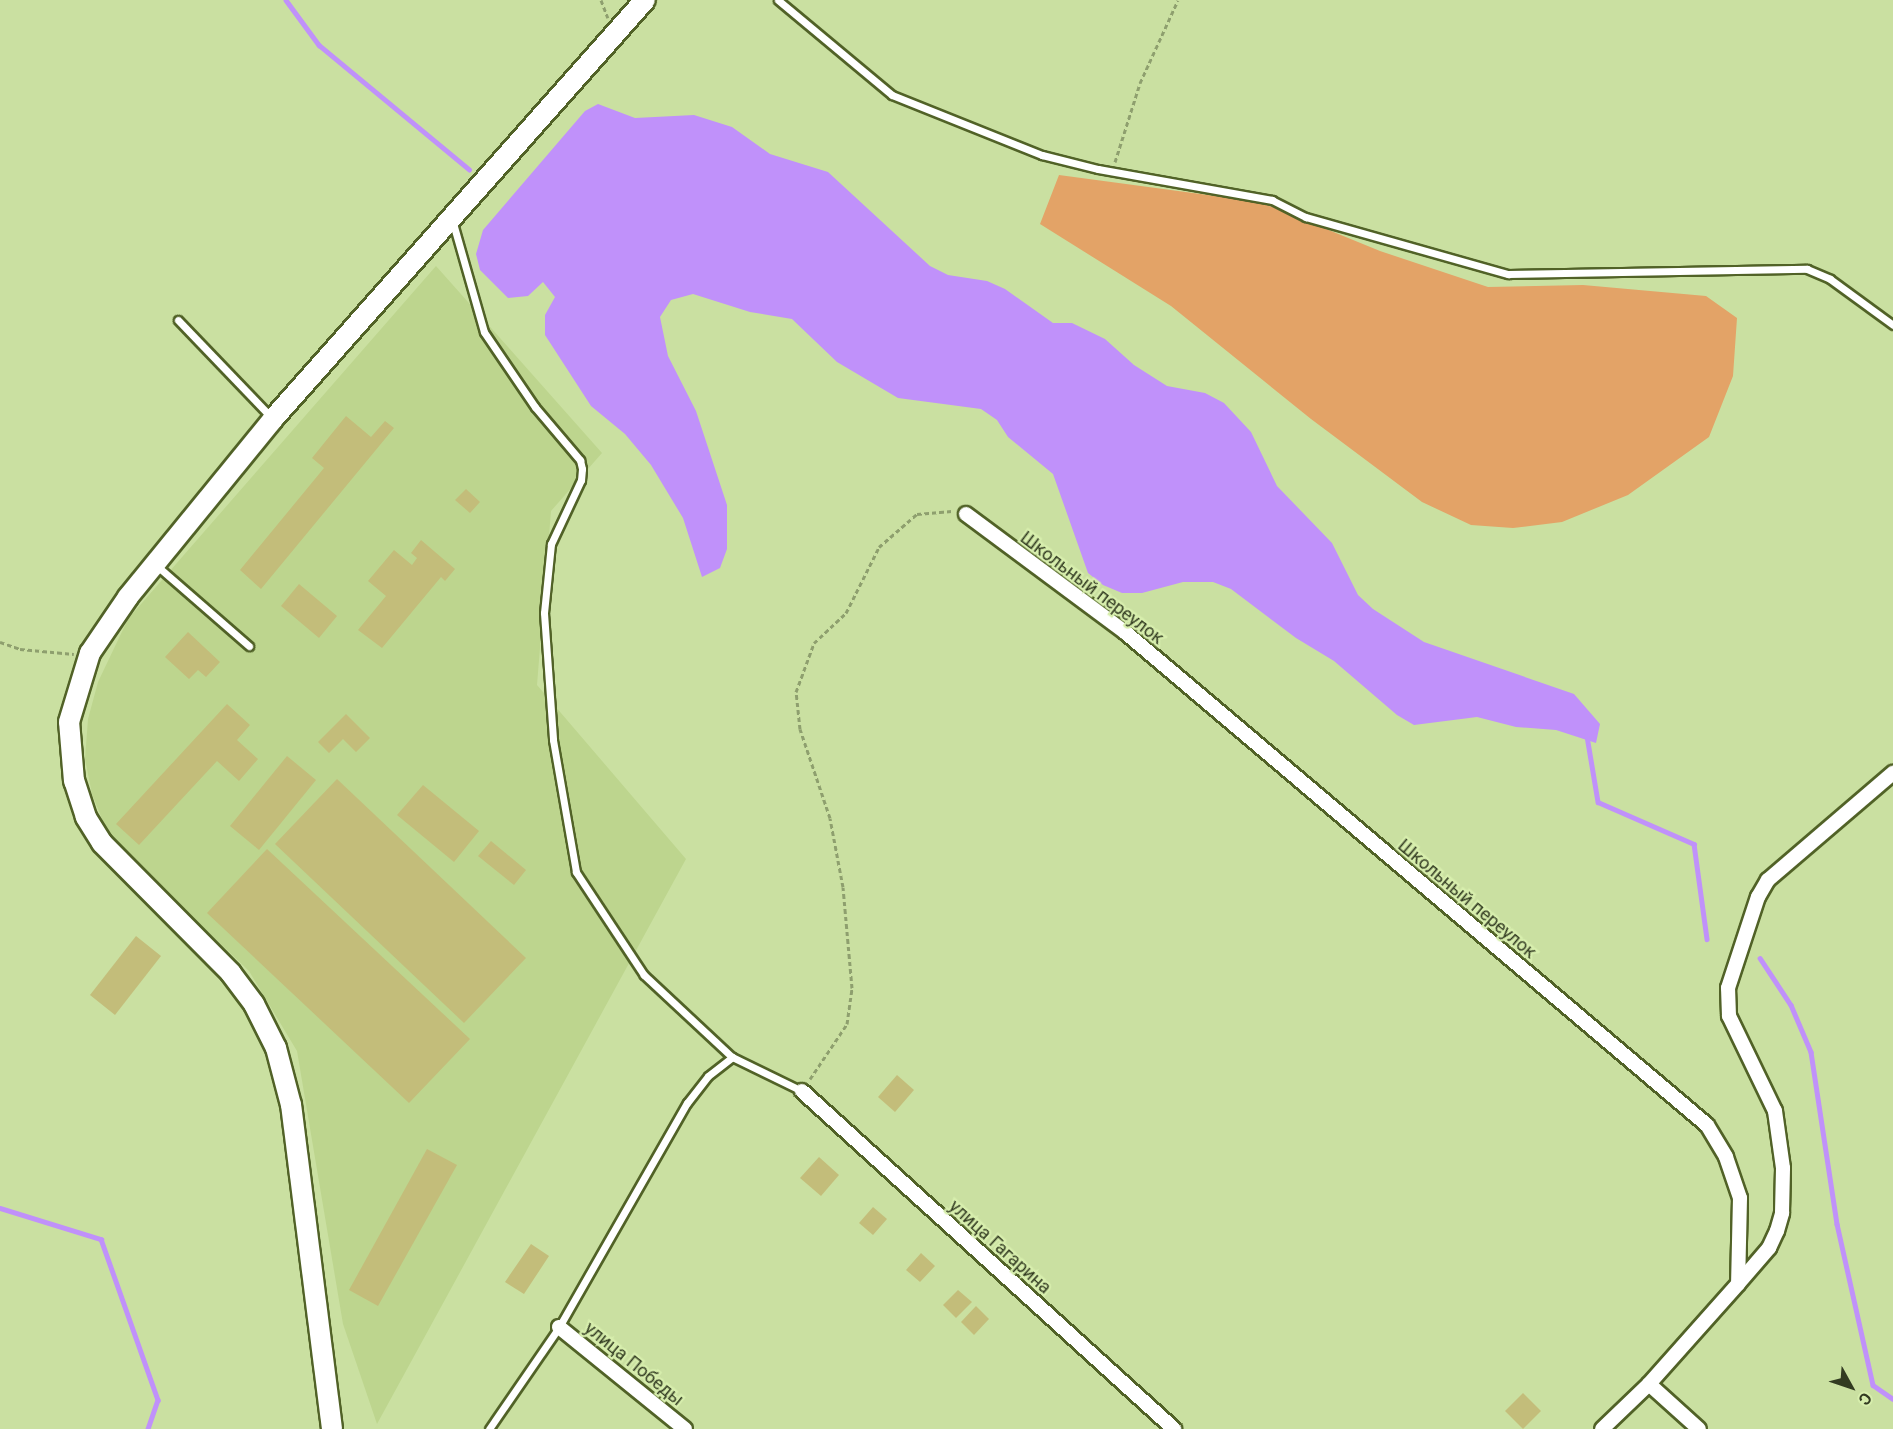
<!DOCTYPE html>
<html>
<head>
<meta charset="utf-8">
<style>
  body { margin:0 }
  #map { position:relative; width:1893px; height:1429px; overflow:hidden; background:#cae0a1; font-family:Roboto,sans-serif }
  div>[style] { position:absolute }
  .built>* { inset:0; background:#bdd58e }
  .green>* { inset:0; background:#e3a367 }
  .water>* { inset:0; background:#c091fa }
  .stream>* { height:4.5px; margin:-2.25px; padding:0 2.25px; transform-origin:2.25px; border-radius:2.25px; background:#c091fa }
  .building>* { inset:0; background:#c3bd7a }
  .path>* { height:3px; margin-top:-1.5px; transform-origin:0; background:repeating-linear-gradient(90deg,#8e9f6e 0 4.5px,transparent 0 7.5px) }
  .roads { filter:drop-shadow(2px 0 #516227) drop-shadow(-2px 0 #516227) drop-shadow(0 2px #516227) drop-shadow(0 -2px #516227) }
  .lane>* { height:7px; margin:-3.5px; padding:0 3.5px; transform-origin:3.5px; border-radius:3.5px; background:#fff }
  .street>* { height:14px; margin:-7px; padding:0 7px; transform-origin:7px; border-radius:7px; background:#fff }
  .secondary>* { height:20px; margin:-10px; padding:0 10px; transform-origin:10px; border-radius:10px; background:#fff }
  span { translate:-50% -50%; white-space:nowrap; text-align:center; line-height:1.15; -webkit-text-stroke:4.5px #d7eead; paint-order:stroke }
  .street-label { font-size:18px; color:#323b21 }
  .north { position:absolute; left:1821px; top:1357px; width:60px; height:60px; -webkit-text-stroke:4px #d7eead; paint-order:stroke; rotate:130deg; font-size:16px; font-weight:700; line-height:24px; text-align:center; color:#323b21 }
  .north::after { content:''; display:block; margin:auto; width:21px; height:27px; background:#323b21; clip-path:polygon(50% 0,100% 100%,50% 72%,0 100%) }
</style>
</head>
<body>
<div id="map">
  <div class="built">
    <i style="clip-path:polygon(436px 266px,602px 453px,551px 511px,537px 685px,686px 859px,377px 1424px,343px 1324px,297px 1051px,249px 971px,127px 855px,106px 829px,92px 794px,85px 759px,88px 719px,98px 682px,128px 619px)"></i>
  </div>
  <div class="green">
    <i style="clip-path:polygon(1059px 175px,1260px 202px,1380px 251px,1488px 287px,1583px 285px,1706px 296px,1737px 318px,1733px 376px,1709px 437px,1628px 495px,1562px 522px,1513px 528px,1471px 525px,1422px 502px,1311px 419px,1171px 306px,1040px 224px)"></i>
  </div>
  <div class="water">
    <i style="clip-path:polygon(598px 104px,635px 118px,694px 115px,732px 127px,770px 154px,828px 172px,930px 266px,948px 275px,987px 281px,1005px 289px,1053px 323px,1072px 323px,1105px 339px,1134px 365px,1167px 386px,1205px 393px,1224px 403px,1251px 432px,1277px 486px,1332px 543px,1358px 595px,1373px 609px,1424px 642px,1574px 694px,1600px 724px,1596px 743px,1556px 730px,1516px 727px,1477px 717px,1414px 725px,1397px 715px,1334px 661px,1296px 638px,1231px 589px,1213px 582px,1183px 582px,1142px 593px,1122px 593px,1103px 585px,1088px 573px,1053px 474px,1008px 437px,997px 420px,981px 409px,898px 398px,837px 362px,792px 319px,750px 312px,693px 294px,671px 300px,660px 317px,668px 356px,696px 411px,727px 505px,727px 549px,720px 568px,702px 577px,683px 518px,651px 465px,625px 434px,591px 406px,545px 335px,545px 315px,555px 297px,543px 282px,528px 296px,508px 298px,480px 270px,476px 254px,483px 230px,585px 111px)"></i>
  </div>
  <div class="stream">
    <i style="left:286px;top:0;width:56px;rotate:53.7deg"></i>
    <i style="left:319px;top:45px;width:195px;rotate:39.6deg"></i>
    <i style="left:1587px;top:736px;width:67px;rotate:80.5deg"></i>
    <i style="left:1598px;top:802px;width:105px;rotate:23.6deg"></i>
    <i style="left:1694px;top:844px;width:96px;rotate:82.2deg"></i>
    <i style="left:1760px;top:958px;width:56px;rotate:56.6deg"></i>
    <i style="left:1791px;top:1005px;width:51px;rotate:66.9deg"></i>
    <i style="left:1811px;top:1052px;width:174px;rotate:81.4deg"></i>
    <i style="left:1837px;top:1224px;width:165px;rotate:77.4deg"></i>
    <i style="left:1873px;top:1385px;width:24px;rotate:35deg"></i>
    <i style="left:0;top:1208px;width:106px;rotate:17.1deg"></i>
    <i style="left:101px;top:1239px;width:171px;rotate:70.5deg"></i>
    <i style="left:158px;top:1400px;width:31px;rotate:109deg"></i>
  </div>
  <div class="building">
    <i style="clip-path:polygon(346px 416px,371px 437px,385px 421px,394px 428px,261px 589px,240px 570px,324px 468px,312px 458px)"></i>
    <i style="clip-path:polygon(466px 489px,480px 502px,470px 513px,455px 500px)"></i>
    <i style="clip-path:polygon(421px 540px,455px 569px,445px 581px,441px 577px,382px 648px,358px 630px,386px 596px,368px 581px,394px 550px,412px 565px,417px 558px,411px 553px)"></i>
    <i style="clip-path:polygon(299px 584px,337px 616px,319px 638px,281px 606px)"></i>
    <i style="clip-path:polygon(188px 632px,220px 662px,206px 677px,198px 670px,189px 679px,165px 657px)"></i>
    <i style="clip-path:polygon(227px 704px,250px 725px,237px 740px,258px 759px,239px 781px,217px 761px,139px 845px,116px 824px)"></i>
    <i style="clip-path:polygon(346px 714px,370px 738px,356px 752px,343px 739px,329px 753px,318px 742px)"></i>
    <i style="clip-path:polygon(287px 756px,316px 780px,259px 850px,230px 826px)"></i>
    <i style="clip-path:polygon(337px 779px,526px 958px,464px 1023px,275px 844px)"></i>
    <i style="clip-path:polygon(423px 785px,479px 831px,454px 862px,397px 815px)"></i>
    <i style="clip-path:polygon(491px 841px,526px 870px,514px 885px,478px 856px)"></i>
    <i style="clip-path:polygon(267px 849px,470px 1039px,409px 1103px,207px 913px)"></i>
    <i style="clip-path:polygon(136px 936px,161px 956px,115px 1015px,90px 995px)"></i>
    <i style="clip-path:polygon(897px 1075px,914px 1090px,895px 1112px,878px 1097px)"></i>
    <i style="clip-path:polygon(427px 1149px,457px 1165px,378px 1306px,349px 1290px)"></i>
    <i style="clip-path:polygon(819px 1157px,839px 1175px,821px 1196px,800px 1178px)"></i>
    <i style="clip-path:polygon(873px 1207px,887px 1219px,873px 1235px,859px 1223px)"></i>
    <i style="clip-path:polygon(531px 1244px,549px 1256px,524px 1294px,505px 1282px)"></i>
    <i style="clip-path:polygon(921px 1253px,935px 1266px,920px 1282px,906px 1270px)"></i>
    <i style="clip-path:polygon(958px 1290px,972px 1302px,956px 1318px,943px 1305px)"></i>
    <i style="clip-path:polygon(976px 1306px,989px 1319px,974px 1335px,961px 1322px)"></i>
    <i style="clip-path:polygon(1523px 1393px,1541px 1411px,1523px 1429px,1505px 1411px)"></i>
  </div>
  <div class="path">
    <i style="left:601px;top:0;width:19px;rotate:69deg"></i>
    <i style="left:1115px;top:162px;width:83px;rotate:-72.4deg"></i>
    <i style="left:1140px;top:83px;width:91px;rotate:-65.4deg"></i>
    <i style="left:0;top:642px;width:21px;rotate:19deg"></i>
    <i style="left:20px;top:649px;width:54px;rotate:5.3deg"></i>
    <i style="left:810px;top:1079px;width:66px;rotate:-56.1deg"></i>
    <i style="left:847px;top:1024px;width:36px;rotate:-82deg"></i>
    <i style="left:852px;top:988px;width:101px;rotate:-95.1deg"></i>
    <i style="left:843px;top:887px;width:70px;rotate:-100.7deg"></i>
    <i style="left:830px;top:818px;width:94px;rotate:-108.6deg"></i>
    <i style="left:800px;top:729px;width:37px;rotate:-96deg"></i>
    <i style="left:796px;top:692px;width:52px;rotate:-69.8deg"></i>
    <i style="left:814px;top:643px;width:44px;rotate:-43.2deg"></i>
    <i style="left:846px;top:613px;width:74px;rotate:-63.4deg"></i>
    <i style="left:879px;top:547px;width:50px;rotate:-41deg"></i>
    <i style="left:917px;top:514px;width:35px;rotate:-5deg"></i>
  </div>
  <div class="roads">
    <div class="lane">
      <i style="left:778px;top:0;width:148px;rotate:39.8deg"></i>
      <i style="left:892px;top:95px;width:162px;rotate:21.8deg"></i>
      <i style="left:1042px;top:155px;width:58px;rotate:14deg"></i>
      <i style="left:1098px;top:169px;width:177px;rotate:10.1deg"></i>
      <i style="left:1272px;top:200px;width:38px;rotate:27deg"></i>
      <i style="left:1306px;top:217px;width:210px;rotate:15.8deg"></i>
      <i style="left:1508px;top:274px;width:299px;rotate:-1deg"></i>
      <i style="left:1807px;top:269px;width:25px;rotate:23deg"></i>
      <i style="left:1830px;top:279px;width:78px;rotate:36.1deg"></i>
      <i style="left:453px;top:223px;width:113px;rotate:74.1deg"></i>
      <i style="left:484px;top:332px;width:91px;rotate:55.8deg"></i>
      <i style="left:535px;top:407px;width:70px;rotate:49.7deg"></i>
      <i style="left:580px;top:460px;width:9px;rotate:77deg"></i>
      <i style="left:582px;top:469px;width:11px;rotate:95deg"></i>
      <i style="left:581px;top:480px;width:71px;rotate:115.1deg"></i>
      <i style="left:551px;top:544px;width:69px;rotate:95.8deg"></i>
      <i style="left:544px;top:613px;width:127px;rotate:85.9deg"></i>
      <i style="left:553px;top:740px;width:134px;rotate:80.1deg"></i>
      <i style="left:576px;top:872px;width:123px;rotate:56.6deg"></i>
      <i style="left:644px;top:975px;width:120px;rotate:43deg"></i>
      <i style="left:178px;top:320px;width:134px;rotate:46.2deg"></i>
      <i style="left:157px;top:566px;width:122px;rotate:41deg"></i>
      <i style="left:489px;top:1429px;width:124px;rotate:-55.5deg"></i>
      <i style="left:559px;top:1327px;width:258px;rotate:-60.3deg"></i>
      <i style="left:687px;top:1103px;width:34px;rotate:-52deg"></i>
      <i style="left:708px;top:1076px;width:31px;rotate:-38deg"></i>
      <i style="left:732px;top:1057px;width:78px;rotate:25.9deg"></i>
    </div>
    <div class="street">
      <i style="left:966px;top:514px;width:199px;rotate:36.6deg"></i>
      <i style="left:1126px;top:633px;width:761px;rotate:40.26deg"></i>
      <i style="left:1707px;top:1125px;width:37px;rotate:59deg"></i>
      <i style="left:1726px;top:1157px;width:43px;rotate:71.1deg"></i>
      <i style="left:1740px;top:1198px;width:86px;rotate:91.3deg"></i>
      <i style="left:1738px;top:1284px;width:134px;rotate:131.7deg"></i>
      <i style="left:1649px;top:1384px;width:65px;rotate:136.2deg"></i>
      <i style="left:802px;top:1091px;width:503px;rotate:42.26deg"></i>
      <i style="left:1738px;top:1284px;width:48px;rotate:-49.3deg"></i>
      <i style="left:1769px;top:1248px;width:19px;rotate:-65deg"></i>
      <i style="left:1777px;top:1231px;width:19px;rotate:-74deg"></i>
      <i style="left:1782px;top:1213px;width:45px;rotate:-88.7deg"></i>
      <i style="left:1783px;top:1168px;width:58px;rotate:-98deg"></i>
      <i style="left:1775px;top:1111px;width:106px;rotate:-115.8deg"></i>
      <i style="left:1729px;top:1016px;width:28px;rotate:-92deg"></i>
      <i style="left:1728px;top:988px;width:96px;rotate:-71.8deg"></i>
      <i style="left:1758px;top:897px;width:20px;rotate:-60deg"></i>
      <i style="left:1768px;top:880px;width:165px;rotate:-40.6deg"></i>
      <i style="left:559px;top:1327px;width:162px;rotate:39deg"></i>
      <i style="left:1649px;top:1384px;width:67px;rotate:42deg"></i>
    </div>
    <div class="secondary">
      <i style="left:332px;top:1429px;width:327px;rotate:-97.2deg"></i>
      <i style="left:291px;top:1105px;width:59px;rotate:-104.7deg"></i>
      <i style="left:276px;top:1048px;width:49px;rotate:-116.6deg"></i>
      <i style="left:254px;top:1004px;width:39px;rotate:-127deg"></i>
      <i style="left:231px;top:973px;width:183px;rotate:-134.8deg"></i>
      <i style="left:102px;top:843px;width:31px;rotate:-122deg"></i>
      <i style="left:86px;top:817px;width:38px;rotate:-108deg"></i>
      <i style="left:74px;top:781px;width:59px;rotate:-94.8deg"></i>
      <i style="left:69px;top:722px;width:72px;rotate:-73.1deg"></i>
      <i style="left:90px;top:653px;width:68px;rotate:-55.8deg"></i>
      <i style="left:128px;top:597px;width:230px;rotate:-50.8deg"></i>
      <i style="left:273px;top:419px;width:560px;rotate:-48.4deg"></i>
    </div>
  </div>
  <div class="street-label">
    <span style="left:1092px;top:588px;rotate:37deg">Школьный переулок</span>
    <span style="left:1467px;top:899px;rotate:40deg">Школьный переулок</span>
    <span style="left:1000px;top:1247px;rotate:42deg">улица Гагарина</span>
    <span style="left:634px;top:1364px;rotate:39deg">улица Победы</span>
  </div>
  <div class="north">С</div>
</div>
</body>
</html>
